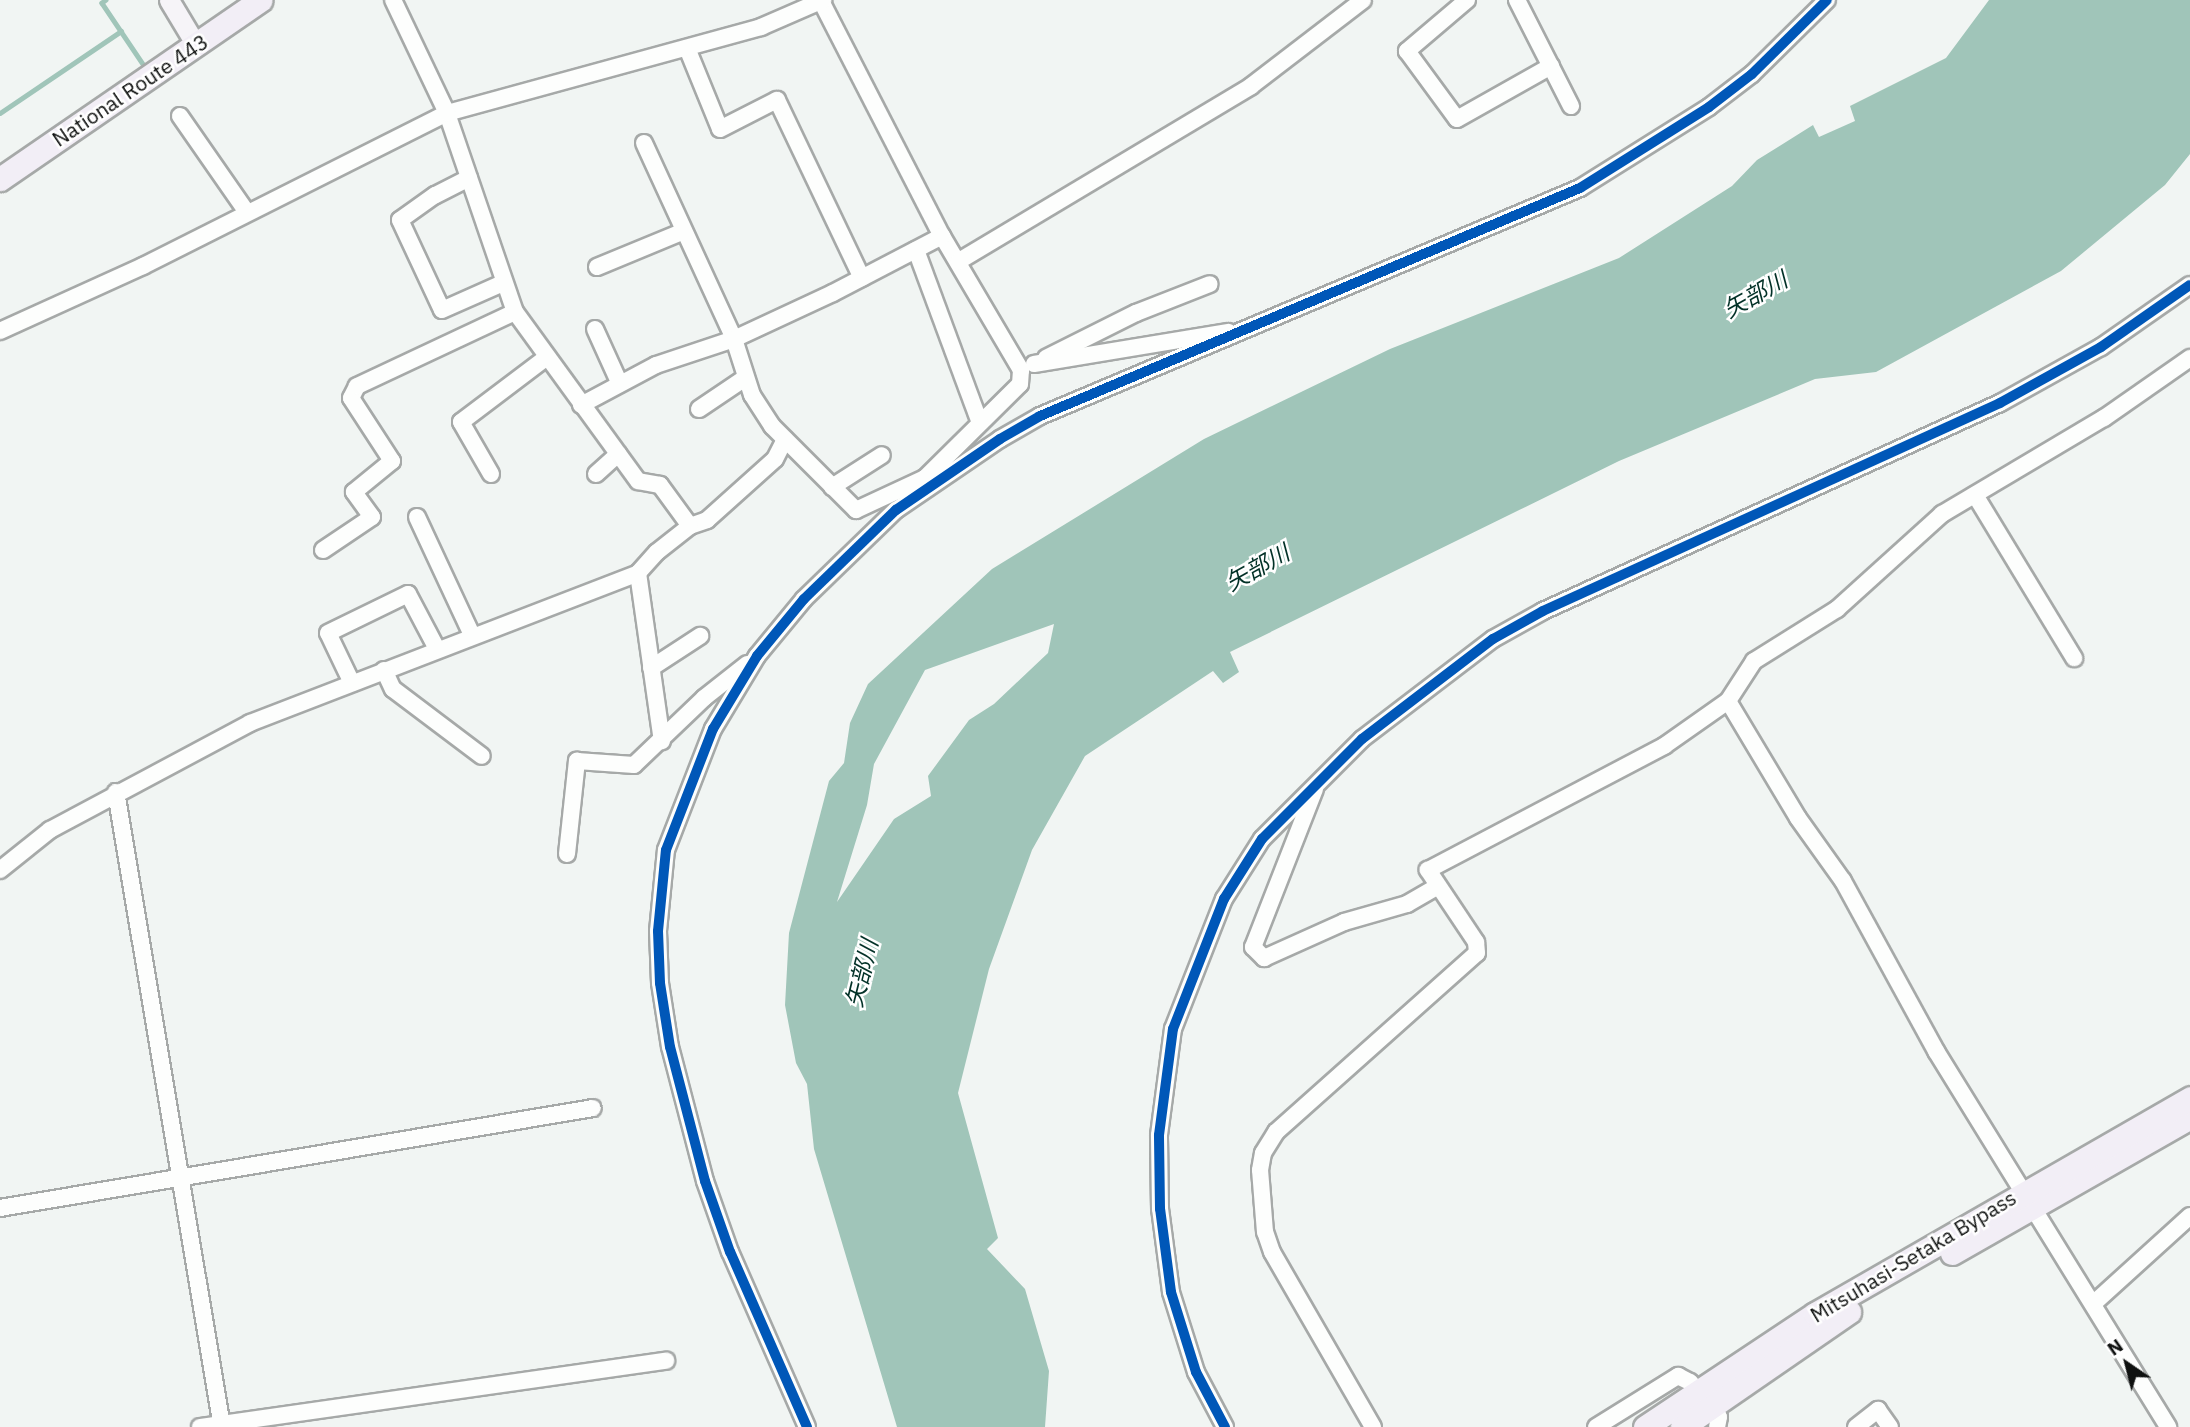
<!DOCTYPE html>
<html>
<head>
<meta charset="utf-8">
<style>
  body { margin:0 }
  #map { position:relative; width:2190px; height:1427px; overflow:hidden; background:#f1f5f3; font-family:"IBM Plex Sans","Noto Sans JP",sans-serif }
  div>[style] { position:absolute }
  .water>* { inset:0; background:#a0c5b9 }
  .stream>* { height:4.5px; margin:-2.25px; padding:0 2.25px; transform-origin:2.25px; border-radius:2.25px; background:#a0c5b9 }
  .roads { filter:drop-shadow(2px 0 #a6a9a8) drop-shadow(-2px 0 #a6a9a8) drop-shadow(0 2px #a6a9a8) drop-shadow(0 -2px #a6a9a8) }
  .minor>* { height:16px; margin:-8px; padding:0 8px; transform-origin:8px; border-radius:8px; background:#fdfefd }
  .major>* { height:19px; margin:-9.5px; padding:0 9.5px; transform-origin:9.5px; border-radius:9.5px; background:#f6f4f8 }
  .highway>* { height:23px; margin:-11.5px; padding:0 11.5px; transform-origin:11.5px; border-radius:11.5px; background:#f2eef6 }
  .cycleway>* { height:10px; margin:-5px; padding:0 5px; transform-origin:5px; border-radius:5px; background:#0057b8 }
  span { translate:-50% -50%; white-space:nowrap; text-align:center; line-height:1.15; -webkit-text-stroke:5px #fff; paint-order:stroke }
  .street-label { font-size:21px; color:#0f1110 }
  .water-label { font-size:23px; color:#023127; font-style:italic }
  .north { position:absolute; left:2092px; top:1329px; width:70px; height:70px; -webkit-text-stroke:5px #fff; paint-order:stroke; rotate:325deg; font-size:19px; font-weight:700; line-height:28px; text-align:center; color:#0f1110 }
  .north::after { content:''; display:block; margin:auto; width:24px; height:32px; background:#0f1110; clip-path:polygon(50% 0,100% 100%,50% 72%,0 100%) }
</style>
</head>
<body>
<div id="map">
  <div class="water">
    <i style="clip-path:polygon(evenodd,1989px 0,2190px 0,2190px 154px,2165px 185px,2061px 271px,1876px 372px,1815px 379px,1619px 461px,1230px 652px,1239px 672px,1223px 683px,1213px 671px,1085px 756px,1032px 850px,989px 969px,958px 1093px,998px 1238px,987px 1249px,1025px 1289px,1049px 1371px,1045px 1427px,897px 1427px,814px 1149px,807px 1084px,796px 1063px,785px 1005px,789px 933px,829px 781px,844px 763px,850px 723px,868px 684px,992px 569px,1204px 439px,1390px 349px,1619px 258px,1732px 186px,1757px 160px,1813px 125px,1819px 137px,1855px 121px,1850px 106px,1946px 58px,1989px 0,1054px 624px,1048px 653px,994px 704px,969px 720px,928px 776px,931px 796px,894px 819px,837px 902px,867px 805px,874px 764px,925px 670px,1054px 624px)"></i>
  </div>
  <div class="stream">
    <i style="left:106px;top:0;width:5px;rotate:143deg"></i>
    <i style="left:102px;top:3px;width:73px;rotate:56.1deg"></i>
    <i style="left:0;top:113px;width:146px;rotate:-34.1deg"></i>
  </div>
  <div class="roads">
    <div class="minor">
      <i style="left:1467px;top:0;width:79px;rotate:139.6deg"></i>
      <i style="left:1407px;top:51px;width:84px;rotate:53.7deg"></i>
      <i style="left:1457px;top:119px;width:108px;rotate:-29.4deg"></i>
      <i style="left:1517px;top:0;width:119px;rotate:63deg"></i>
      <i style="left:821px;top:1px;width:264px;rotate:62.8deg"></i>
      <i style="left:942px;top:236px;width:156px;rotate:59.5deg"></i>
      <i style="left:1021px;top:370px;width:14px;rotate:94deg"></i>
      <i style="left:1020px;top:384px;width:134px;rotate:135.3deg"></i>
      <i style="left:687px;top:48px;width:87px;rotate:67.8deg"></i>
      <i style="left:720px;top:129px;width:64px;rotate:-27deg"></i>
      <i style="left:777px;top:100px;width:197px;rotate:64.5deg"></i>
      <i style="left:180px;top:116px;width:116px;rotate:55.2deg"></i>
      <i style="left:644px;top:143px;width:216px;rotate:65.3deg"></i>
      <i style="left:734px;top:339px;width:59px;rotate:72.2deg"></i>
      <i style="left:752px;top:395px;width:37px;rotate:57deg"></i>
      <i style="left:772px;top:426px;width:119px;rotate:45deg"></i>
      <i style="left:856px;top:510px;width:76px;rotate:-24.9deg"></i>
      <i style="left:925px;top:478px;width:8px;rotate:50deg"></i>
      <i style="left:469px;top:178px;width:38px;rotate:153deg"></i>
      <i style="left:435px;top:195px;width:43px;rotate:144.5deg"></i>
      <i style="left:400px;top:220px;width:99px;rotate:65deg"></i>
      <i style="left:442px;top:310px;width:67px;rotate:-23.9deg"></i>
      <i style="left:916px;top:250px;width:184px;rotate:69.7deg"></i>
      <i style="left:959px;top:261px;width:340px;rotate:-30.9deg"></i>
      <i style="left:1251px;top:86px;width:141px;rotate:-37.5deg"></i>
      <i style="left:597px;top:267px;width:94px;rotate:-22.5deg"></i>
      <i style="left:595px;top:329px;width:60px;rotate:65.6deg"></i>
      <i style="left:0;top:331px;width:157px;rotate:-24.4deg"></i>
      <i style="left:143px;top:266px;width:340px;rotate:-26.7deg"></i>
      <i style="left:447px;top:113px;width:326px;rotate:-15.3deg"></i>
      <i style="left:761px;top:27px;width:68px;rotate:-23.5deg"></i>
      <i style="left:1046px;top:358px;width:101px;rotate:-26.6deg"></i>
      <i style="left:1136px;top:313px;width:79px;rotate:-21.4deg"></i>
      <i style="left:1034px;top:364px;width:197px;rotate:-9.4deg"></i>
      <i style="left:581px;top:405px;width:85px;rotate:-28.1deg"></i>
      <i style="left:656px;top:365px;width:82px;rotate:-18.4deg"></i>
      <i style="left:734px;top:339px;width:109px;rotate:-24.9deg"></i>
      <i style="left:833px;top:293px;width:123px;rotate:-27.6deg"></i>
      <i style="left:699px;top:409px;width:55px;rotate:-34deg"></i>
      <i style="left:491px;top:474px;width:60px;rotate:-120deg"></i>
      <i style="left:461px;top:422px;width:108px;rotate:-37.1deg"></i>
      <i style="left:596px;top:474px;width:30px;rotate:-42deg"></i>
      <i style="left:832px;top:487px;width:59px;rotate:-32.6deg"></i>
      <i style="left:1975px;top:495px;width:191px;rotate:58.7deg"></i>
      <i style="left:417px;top:517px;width:130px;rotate:65deg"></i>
      <i style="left:690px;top:526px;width:18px;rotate:-19deg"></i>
      <i style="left:707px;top:520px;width:91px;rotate:-41.9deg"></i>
      <i style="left:775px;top:459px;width:22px;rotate:-63deg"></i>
      <i style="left:323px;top:550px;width:59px;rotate:-34deg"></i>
      <i style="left:372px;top:517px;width:31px;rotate:-126deg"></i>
      <i style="left:354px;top:492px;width:49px;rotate:-39.2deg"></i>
      <i style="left:392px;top:461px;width:75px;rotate:-123.1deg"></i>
      <i style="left:351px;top:398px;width:13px;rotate:-63deg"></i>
      <i style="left:357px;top:386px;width:174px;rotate:-25.1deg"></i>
      <i style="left:638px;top:573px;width:170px;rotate:81.9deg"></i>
      <i style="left:651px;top:668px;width:59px;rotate:-33.1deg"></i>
      <i style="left:384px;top:670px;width:21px;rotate:65deg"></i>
      <i style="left:393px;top:689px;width:111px;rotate:37deg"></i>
      <i style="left:352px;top:683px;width:55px;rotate:-115.6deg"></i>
      <i style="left:328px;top:633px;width:89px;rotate:-26deg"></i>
      <i style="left:408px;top:594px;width:62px;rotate:62.2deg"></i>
      <i style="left:1728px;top:701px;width:136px;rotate:59.1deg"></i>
      <i style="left:1798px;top:818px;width:77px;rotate:54.5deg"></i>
      <i style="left:1843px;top:881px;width:194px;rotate:61.3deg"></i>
      <i style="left:1936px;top:1051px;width:442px;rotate:58.3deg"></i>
      <i style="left:1315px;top:789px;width:170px;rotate:111.4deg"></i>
      <i style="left:1253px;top:947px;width:16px;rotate:45deg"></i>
      <i style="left:1264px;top:958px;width:88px;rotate:-24.2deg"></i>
      <i style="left:1344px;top:922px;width:66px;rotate:-15.9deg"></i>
      <i style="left:1407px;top:904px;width:34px;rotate:-30deg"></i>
      <i style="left:116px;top:792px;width:644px;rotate:80.52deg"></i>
      <i style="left:567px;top:854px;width:94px;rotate:-83.9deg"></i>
      <i style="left:577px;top:761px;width:57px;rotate:4deg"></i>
      <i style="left:634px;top:765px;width:97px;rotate:-43.7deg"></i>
      <i style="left:704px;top:698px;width:55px;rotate:-38.3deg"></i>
      <i style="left:0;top:870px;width:64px;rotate:-38.7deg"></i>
      <i style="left:50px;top:830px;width:227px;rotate:-28.1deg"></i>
      <i style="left:250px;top:723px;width:416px;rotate:-21.1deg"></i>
      <i style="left:638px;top:573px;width:28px;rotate:-48deg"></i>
      <i style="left:657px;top:552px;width:42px;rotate:-38.2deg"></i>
      <i style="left:690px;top:526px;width:51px;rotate:-126.2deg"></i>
      <i style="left:660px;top:485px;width:22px;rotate:-170deg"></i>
      <i style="left:638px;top:481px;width:209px;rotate:-126deg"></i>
      <i style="left:515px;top:312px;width:210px;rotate:-108.9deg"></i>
      <i style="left:447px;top:113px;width:125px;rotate:-115.5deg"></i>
      <i style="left:0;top:1208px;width:601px;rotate:-9.57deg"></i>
      <i style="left:2093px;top:1304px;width:131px;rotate:-42.2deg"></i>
      <i style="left:200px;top:1427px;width:471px;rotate:-8.1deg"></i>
      <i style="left:807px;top:1427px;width:191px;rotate:-113.7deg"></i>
      <i style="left:730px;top:1252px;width:75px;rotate:-109.4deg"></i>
      <i style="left:705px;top:1181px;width:138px;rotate:-104.6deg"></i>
      <i style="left:670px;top:1047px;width:65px;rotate:-98.9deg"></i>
      <i style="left:660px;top:983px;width:52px;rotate:-92.2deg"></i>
      <i style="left:658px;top:931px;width:81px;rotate:-84.4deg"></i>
      <i style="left:666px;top:850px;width:130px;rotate:-68.8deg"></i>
      <i style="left:713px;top:729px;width:85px;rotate:-58.9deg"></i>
      <i style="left:757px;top:656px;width:74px;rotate:-50.5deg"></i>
      <i style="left:804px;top:599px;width:128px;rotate:-44.1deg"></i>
      <i style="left:896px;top:510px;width:126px;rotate:-34.3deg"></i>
      <i style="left:1000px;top:439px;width:46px;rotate:-29.9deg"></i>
      <i style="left:1040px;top:416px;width:586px;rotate:-22.89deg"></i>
      <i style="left:1580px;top:188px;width:152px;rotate:-32.1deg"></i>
      <i style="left:1709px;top:107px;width:54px;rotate:-37.5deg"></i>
      <i style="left:1752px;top:74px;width:105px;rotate:-44.6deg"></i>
      <i style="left:1225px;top:1427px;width:62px;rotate:-117.8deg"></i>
      <i style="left:1196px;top:1372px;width:84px;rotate:-107.4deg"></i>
      <i style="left:1171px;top:1292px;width:84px;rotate:-97.5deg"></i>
      <i style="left:1160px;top:1209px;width:74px;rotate:-90.8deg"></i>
      <i style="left:1159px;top:1135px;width:107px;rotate:-82.5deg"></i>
      <i style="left:1173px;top:1029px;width:140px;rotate:-68.6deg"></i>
      <i style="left:1224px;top:899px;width:71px;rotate:-57.7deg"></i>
      <i style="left:1262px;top:839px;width:141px;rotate:-45deg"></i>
      <i style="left:1362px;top:739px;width:165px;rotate:-37.4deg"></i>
      <i style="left:1493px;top:639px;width:57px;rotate:-29.2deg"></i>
      <i style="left:1543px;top:611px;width:502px;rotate:-24.47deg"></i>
      <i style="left:2000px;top:403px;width:115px;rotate:-29deg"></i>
      <i style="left:2101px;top:347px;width:108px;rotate:-34.9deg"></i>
      <i style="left:1373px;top:1427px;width:202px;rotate:-120deg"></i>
      <i style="left:1272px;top:1252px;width:21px;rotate:-109deg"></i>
      <i style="left:1265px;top:1232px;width:62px;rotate:-94.6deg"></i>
      <i style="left:1260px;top:1170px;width:17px;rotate:-80deg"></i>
      <i style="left:1263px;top:1153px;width:25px;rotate:-58deg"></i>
      <i style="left:1276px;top:1132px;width:269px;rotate:-41.7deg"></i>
      <i style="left:1477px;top:953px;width:11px;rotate:-95deg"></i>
      <i style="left:1476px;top:942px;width:87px;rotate:-123.7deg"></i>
      <i style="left:1428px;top:870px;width:267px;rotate:-27.7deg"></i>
      <i style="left:1664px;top:746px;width:78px;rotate:-35.1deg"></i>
      <i style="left:1728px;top:701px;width:48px;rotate:-57deg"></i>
      <i style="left:1754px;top:661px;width:98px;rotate:-32.1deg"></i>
      <i style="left:1837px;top:609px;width:142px;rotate:-42.1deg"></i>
      <i style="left:1942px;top:514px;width:188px;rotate:-30.7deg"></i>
      <i style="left:2104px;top:418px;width:105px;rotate:-34.9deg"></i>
      <i style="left:1596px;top:1427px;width:97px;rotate:-31.9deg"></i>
      <i style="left:1678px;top:1376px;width:13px;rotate:27deg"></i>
      <i style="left:1690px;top:1382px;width:33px;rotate:49deg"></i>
      <i style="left:1712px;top:1407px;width:12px;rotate:55deg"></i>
      <i style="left:1719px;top:1417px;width:10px;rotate:101deg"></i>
      <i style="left:1856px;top:1427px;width:28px;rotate:-38deg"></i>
      <i style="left:1878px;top:1410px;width:21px;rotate:55deg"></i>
    </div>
    <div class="major">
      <i style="left:169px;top:0;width:52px;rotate:59deg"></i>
    </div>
    <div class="highway">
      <i style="left:0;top:179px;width:316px;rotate:-34.5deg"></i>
      <i style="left:1952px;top:1253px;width:274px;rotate:-29.7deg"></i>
      <i style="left:1645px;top:1427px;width:204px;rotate:-33.6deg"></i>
      <i style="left:1815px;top:1314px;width:433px;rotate:-29.9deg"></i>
      <i style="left:1682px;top:1427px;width:203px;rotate:-34.6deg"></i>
    </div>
  </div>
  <div class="cycleway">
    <i style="left:807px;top:1427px;width:191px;rotate:-113.7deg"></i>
    <i style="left:730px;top:1252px;width:75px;rotate:-109.4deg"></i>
    <i style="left:705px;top:1181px;width:138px;rotate:-104.6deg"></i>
    <i style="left:670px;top:1047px;width:65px;rotate:-98.9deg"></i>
    <i style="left:660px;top:983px;width:52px;rotate:-92.2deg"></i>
    <i style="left:658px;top:931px;width:81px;rotate:-84.4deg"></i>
    <i style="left:666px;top:850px;width:130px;rotate:-68.8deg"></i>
    <i style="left:713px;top:729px;width:85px;rotate:-58.9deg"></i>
    <i style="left:757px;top:656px;width:74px;rotate:-50.5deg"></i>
    <i style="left:804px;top:599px;width:128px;rotate:-44.1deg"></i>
    <i style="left:896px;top:510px;width:126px;rotate:-34.3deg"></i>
    <i style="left:1000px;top:439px;width:46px;rotate:-29.9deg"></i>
    <i style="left:1040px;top:416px;width:586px;rotate:-22.89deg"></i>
    <i style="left:1580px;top:188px;width:152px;rotate:-32.1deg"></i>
    <i style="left:1709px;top:107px;width:54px;rotate:-37.5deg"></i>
    <i style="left:1752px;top:74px;width:105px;rotate:-44.6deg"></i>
    <i style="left:1225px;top:1427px;width:62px;rotate:-117.8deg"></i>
    <i style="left:1196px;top:1372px;width:84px;rotate:-107.4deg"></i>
    <i style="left:1171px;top:1292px;width:84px;rotate:-97.5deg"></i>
    <i style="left:1160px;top:1209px;width:74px;rotate:-90.8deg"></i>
    <i style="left:1159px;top:1135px;width:107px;rotate:-82.5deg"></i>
    <i style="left:1173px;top:1029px;width:140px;rotate:-68.6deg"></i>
    <i style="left:1224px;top:899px;width:71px;rotate:-57.7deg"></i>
    <i style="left:1262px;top:839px;width:141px;rotate:-45deg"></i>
    <i style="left:1362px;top:739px;width:165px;rotate:-37.4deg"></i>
    <i style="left:1493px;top:639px;width:57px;rotate:-29.2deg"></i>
    <i style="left:1543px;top:611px;width:502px;rotate:-24.47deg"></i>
    <i style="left:2000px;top:403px;width:115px;rotate:-29deg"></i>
    <i style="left:2101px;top:347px;width:108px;rotate:-34.9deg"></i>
  </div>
  <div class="street-label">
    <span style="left:130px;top:90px;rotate:-34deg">National Route 443</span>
    <span style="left:1913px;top:1256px;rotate:-31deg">Mitsuhasi-Setaka Bypass</span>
  </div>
  <div class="water-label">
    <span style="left:1755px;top:294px;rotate:-29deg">矢部川</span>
    <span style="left:1257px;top:567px;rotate:-29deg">矢部川</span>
    <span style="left:861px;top:973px;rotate:-76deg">矢部川</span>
  </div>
  <div class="north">N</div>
</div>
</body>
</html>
